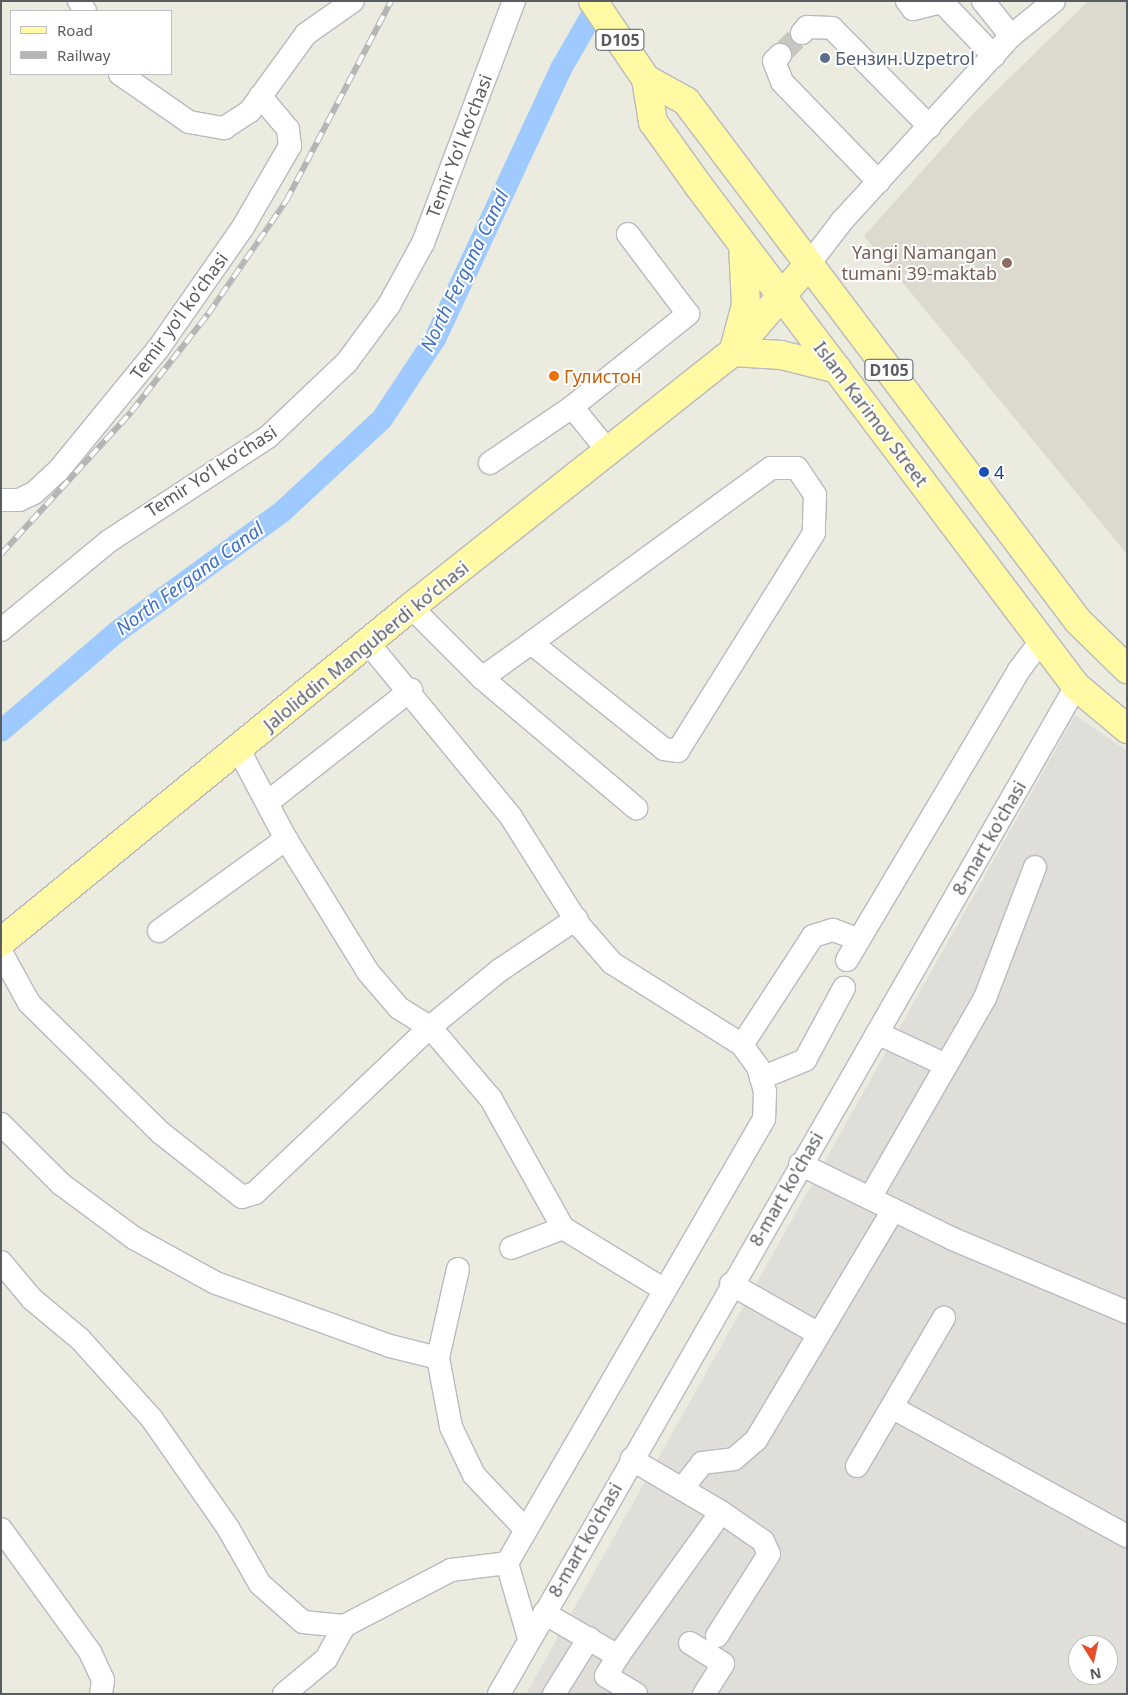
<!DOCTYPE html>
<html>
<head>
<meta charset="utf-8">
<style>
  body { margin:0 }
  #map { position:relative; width:1128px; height:1695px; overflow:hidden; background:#ecebe0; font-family:"Noto Sans",sans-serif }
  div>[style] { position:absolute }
  .industrial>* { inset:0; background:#e0ded8 }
  .education>* { inset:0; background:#dcdace }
  .canal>* { height:22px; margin:-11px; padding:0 11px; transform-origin:11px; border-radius:11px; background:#9ecaff }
  .minor-tunnel>* { height:22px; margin-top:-11px; transform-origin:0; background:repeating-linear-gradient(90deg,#c7c7c0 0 22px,transparent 0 33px) }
  .roads { filter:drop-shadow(1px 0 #b8babf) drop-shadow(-1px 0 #b8babf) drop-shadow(0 1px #b8babf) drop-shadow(0 -1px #b8babf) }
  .minor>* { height:22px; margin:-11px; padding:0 11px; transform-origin:11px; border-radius:11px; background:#fff }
  .major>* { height:28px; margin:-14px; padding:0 14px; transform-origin:14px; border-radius:14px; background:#fffaa3 }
  .rail>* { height:5.5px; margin-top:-2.75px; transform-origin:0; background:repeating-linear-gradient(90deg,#fff 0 11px,#b4b5b5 0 22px); box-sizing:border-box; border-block:1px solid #b4b5b5 }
  .dots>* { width:14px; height:14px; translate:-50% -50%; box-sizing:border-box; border:2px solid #fff; border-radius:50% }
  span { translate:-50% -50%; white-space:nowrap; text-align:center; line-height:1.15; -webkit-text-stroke:4px #fff; paint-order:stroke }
  .shield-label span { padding:1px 4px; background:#fff; border:1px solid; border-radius:4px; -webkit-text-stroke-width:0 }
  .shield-label { font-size:16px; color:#595c61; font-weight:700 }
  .service-label { font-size:18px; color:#4e5e75 }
  .left { translate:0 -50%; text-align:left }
  .street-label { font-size:18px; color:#595c61 }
  .education-label { font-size:18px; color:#785e54 }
  .right { translate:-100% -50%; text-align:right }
  .food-label { font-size:18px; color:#c56008 }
  .transit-label { font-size:18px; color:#164399 }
  .water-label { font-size:19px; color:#4171c2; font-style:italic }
  .frame { position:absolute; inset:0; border:2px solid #595c61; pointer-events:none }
  .legend { position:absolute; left:10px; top:10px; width:162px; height:65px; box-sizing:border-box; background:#fff; border:1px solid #bdbec0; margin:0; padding:6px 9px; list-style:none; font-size:15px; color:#595c61 }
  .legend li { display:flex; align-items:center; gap:10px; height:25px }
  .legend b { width:25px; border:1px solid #bdbec0 }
  .north { position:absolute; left:1068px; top:1635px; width:50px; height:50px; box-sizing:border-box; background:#fff; border:1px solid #bdbec0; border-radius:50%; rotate:170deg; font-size:14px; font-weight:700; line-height:20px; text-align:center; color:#595c61 }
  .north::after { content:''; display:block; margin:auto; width:18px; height:22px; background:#e84e2a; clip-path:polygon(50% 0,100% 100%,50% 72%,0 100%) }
</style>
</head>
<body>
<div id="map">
  <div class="industrial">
    <i style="clip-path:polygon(evenodd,1075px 715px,1127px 751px,1127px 1694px,526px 1694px,1075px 715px,1078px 1645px,1108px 1645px,1108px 1675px,1078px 1675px,1078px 1645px)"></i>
  </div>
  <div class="education">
    <i style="clip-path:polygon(1088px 1px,1127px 1px,1127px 554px,864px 236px,973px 114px)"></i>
  </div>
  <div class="canal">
    <i style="left:1px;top:731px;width:154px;rotate:-40.5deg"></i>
    <i style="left:118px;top:631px;width:204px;rotate:-36deg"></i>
    <i style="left:283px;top:511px;width:135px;rotate:-42.9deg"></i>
    <i style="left:382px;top:419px;width:96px;rotate:-56.5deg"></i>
    <i style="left:435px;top:339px;width:300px;rotate:-65deg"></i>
    <i style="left:562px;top:67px;width:76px;rotate:-60.1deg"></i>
  </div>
  <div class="minor-tunnel">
    <i style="left:780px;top:55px;width:31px;rotate:-45deg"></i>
  </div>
  <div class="roads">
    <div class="minor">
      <i style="left:79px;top:1px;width:12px;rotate:59deg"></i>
      <i style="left:907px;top:1px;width:10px;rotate:53deg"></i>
      <i style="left:913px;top:9px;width:30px;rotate:-14deg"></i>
      <i style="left:942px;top:2px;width:75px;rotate:46.1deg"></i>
      <i style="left:983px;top:1px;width:45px;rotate:51.3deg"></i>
      <i style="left:802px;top:33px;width:8px;rotate:-50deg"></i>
      <i style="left:807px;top:27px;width:25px;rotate:2deg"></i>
      <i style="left:832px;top:28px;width:139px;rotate:45.3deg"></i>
      <i style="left:780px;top:55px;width:8px;rotate:135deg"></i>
      <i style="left:774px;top:61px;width:22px;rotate:69deg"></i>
      <i style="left:782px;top:82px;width:139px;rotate:45.9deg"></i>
      <i style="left:120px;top:74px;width:84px;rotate:34.8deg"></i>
      <i style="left:189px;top:122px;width:36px;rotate:10deg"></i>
      <i style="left:224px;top:128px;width:31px;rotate:-33deg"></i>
      <i style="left:250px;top:111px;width:95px;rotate:-54deg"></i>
      <i style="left:306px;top:34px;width:57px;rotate:-35.1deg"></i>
      <i style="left:809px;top:264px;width:54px;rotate:-52.5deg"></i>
      <i style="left:842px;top:221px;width:251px;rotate:-47.6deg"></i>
      <i style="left:1011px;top:36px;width:55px;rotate:-39.1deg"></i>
      <i style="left:608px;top:451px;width:57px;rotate:-129.3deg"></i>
      <i style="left:572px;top:407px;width:149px;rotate:-38.7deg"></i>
      <i style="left:688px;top:314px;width:100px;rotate:-126.9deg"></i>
      <i style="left:490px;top:463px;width:99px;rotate:-34.3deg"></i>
      <i style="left:1px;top:500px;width:18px"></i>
      <i style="left:19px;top:500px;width:17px;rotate:-25deg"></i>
      <i style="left:34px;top:493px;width:33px;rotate:-43deg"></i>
      <i style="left:58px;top:471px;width:158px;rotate:-50.7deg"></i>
      <i style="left:158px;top:349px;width:149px;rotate:-55.1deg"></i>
      <i style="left:243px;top:227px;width:94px;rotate:-59.9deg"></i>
      <i style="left:290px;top:146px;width:17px;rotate:-97deg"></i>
      <i style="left:288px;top:129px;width:43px;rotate:-130.3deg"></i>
      <i style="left:411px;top:607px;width:100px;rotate:45deg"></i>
      <i style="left:482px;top:678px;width:202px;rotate:40.2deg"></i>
      <i style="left:1px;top:630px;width:140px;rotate:-39.5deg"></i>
      <i style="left:109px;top:541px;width:190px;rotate:-33.2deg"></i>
      <i style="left:268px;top:437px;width:109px;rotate:-43.5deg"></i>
      <i style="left:347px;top:362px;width:71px;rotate:-53.6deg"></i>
      <i style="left:389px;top:305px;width:71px;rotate:-61.3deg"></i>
      <i style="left:423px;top:243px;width:259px;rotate:-69.4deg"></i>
      <i style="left:369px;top:644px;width:224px;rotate:50.6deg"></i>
      <i style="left:511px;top:817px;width:128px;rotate:57.8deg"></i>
      <i style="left:579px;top:925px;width:50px;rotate:49deg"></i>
      <i style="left:612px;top:963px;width:154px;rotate:32.2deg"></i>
      <i style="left:742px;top:1045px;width:27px;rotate:54deg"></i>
      <i style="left:758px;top:1067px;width:26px;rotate:74deg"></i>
      <i style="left:765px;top:1092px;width:27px;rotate:92deg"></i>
      <i style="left:764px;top:1119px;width:513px;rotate:120.06deg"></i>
      <i style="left:507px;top:1563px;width:78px;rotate:73.7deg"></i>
      <i style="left:482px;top:678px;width:60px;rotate:-35.5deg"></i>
      <i style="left:531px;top:643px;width:297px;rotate:-36.1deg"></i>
      <i style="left:771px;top:468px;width:26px"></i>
      <i style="left:797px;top:468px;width:32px;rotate:56deg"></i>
      <i style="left:815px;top:495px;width:38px;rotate:92deg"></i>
      <i style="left:814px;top:533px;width:257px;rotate:122deg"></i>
      <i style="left:678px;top:751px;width:14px;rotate:-172deg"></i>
      <i style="left:664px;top:749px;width:170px;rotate:-141.4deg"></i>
      <i style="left:239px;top:750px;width:101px;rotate:62.2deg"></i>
      <i style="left:286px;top:839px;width:156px;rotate:58.3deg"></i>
      <i style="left:368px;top:972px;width:48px;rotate:49.3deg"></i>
      <i style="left:399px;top:1008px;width:36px;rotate:32deg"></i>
      <i style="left:430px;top:1027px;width:94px;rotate:49.7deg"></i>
      <i style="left:491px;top:1099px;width:148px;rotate:60.8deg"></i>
      <i style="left:563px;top:1228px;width:117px;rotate:31.4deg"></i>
      <i style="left:268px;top:802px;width:182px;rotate:-38.1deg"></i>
      <i style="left:159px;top:931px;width:157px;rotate:-35.9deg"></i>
      <i style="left:1px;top:952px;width:58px;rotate:61.2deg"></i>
      <i style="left:29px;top:1003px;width:185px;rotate:44.6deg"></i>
      <i style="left:161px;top:1133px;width:103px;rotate:38.3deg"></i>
      <i style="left:242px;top:1197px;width:14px;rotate:-17deg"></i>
      <i style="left:255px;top:1193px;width:241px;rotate:-43.5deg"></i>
      <i style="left:430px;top:1027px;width:90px;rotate:-39.2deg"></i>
      <i style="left:500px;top:970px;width:92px;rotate:-33.9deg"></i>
      <i style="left:847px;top:960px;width:337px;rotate:-59.3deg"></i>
      <i style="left:1019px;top:670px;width:38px;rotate:-53deg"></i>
      <i style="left:877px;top:1033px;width:76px;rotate:24.9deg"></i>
      <i style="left:742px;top:1045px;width:130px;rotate:-56.9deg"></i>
      <i style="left:813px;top:936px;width:21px;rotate:-17deg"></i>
      <i style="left:833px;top:930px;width:27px;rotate:20deg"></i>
      <i style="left:761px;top:1078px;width:48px;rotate:-22.2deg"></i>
      <i style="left:805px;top:1060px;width:82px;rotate:-61.6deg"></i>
      <i style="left:1px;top:1124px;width:85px;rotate:45deg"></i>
      <i style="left:61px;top:1184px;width:91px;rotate:36.5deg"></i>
      <i style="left:134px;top:1238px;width:94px;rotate:28.8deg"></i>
      <i style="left:216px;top:1283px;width:185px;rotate:19.9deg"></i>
      <i style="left:390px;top:1346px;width:49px;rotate:14deg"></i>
      <i style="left:800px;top:1164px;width:170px;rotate:26.1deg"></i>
      <i style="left:953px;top:1239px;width:189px;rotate:22.8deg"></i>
      <i style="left:870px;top:1198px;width:231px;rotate:-60.1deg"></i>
      <i style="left:985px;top:998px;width:140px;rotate:-69.1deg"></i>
      <i style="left:511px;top:1248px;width:56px;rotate:-21deg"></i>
      <i style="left:1px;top:1262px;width:48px;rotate:50deg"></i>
      <i style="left:32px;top:1299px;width:62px;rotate:39.8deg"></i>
      <i style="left:80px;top:1339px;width:108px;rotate:48deg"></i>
      <i style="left:152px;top:1419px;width:133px;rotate:55.1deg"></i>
      <i style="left:228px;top:1528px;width:64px;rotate:60.3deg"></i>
      <i style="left:260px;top:1584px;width:57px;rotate:41.5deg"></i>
      <i style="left:303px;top:1622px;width:41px;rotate:5.6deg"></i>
      <i style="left:344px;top:1626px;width:121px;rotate:-27.6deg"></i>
      <i style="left:451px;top:1570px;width:56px;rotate:-7.1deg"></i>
      <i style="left:458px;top:1269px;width:91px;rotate:102.7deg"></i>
      <i style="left:438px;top:1358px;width:70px;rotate:79.3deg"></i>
      <i style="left:451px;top:1427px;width:53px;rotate:64.4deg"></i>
      <i style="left:474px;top:1475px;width:74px;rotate:46.6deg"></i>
      <i style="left:731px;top:1284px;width:101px;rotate:29.6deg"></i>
      <i style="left:893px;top:1408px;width:267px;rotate:28.7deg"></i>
      <i style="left:857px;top:1466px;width:172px;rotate:-59.6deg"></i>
      <i style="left:682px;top:1489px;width:33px;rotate:-52deg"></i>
      <i style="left:702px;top:1463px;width:32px;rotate:-7deg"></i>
      <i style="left:734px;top:1459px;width:29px;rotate:-41deg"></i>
      <i style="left:756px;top:1440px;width:268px;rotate:-59.2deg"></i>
      <i style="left:1px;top:1529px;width:152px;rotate:54.1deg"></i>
      <i style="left:90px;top:1652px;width:31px;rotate:65deg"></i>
      <i style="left:103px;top:1680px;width:14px;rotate:98deg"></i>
      <i style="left:544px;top:1613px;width:86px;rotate:30.2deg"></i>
      <i style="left:618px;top:1656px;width:23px;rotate:121deg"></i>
      <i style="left:606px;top:1676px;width:35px;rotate:31deg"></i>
      <i style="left:717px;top:1636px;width:97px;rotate:-57.6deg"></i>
      <i style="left:769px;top:1554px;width:14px;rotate:-115deg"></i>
      <i style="left:763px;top:1541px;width:51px;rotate:-145.4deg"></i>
      <i style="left:690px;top:1643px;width:39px;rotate:32deg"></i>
      <i style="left:723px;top:1664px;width:36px;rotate:122deg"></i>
      <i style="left:618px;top:1656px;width:177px;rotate:-54.4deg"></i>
      <i style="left:721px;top:1512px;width:104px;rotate:-149.5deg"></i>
      <i style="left:284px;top:1694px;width:55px;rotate:-39.8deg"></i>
      <i style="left:326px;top:1659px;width:38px;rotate:-61deg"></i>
      <i style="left:499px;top:1694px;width:1161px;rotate:-60.21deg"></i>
      <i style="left:554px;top:1694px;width:66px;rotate:-58deg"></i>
    </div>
    <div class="major">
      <i style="left:593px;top:1px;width:94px;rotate:55.8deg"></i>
      <i style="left:646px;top:79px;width:44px;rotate:80.8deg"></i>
      <i style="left:653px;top:122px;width:77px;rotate:54.5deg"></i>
      <i style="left:698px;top:185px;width:628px;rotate:52.97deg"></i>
      <i style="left:1076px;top:686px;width:67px;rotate:40.1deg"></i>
      <i style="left:646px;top:79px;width:46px;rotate:28.8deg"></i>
      <i style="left:686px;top:101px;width:651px;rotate:52.99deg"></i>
      <i style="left:1078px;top:621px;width:69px;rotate:44.4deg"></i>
      <i style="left:735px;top:346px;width:42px;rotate:-75deg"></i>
      <i style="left:746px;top:305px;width:59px;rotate:-92.9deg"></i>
      <i style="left:733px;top:352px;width:48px;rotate:3.6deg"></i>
      <i style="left:781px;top:355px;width:58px;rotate:14deg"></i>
      <i style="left:1px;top:942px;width:529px;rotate:-39.25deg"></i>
      <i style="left:411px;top:607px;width:411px;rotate:-38.4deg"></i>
      <i style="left:733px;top:352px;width:116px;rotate:-49.2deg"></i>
    </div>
  </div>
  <div class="rail">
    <i style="left:1px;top:554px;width:193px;rotate:-47.5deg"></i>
    <i style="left:131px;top:412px;width:125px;rotate:-51.8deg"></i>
    <i style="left:208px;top:314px;width:137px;rotate:-55.4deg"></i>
    <i style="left:286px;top:201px;width:226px;rotate:-62.3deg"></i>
  </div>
  <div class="dots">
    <i style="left:825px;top:58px;background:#5c6f8a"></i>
    <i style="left:1007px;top:263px;background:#8d6e63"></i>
    <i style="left:554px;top:376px;background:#e8710a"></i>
    <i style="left:984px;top:472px;background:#1a4fb4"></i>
  </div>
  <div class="shield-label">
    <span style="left:620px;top:40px">D105</span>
    <span style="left:889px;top:370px">D105</span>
  </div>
  <div class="service-label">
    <span class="left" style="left:835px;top:58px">Бензин.Uzpetrol</span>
  </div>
  <div class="street-label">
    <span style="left:459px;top:146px;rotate:-69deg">Temir Yoʻl koʻchasi</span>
    <span style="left:179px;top:316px;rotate:-54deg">Temir yoʻl koʻchasi</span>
    <span style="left:871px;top:414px;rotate:53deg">Islam Karimov Street</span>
    <span style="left:211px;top:471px;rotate:-33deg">Temir Yoʻl koʻchasi</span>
    <span style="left:366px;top:646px;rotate:-39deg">Jaloliddin Manguberdi koʻchasi</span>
    <span style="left:989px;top:838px;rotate:-60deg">8-mart ko'chasi</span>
    <span style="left:786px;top:1189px;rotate:-60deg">8-mart ko'chasi</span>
    <span style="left:585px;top:1540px;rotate:-60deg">8-mart ko'chasi</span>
  </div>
  <div class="education-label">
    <span class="right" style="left:997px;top:263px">Yangi Namangan<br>tumani 39-maktab</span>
  </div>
  <div class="food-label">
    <span class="left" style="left:564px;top:376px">Гулистон</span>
  </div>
  <div class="transit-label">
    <span class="left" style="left:994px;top:472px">4</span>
  </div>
  <div class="water-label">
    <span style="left:465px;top:271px;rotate:-64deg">North Fergana Canal</span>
    <span style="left:190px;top:579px;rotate:-36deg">North Fergana Canal</span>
  </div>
  <div class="frame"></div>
  <ul class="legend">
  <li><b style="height:6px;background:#fffaa3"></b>Road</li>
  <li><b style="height:6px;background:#b4b5b5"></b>Railway</li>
  </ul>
  <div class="north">N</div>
</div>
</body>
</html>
